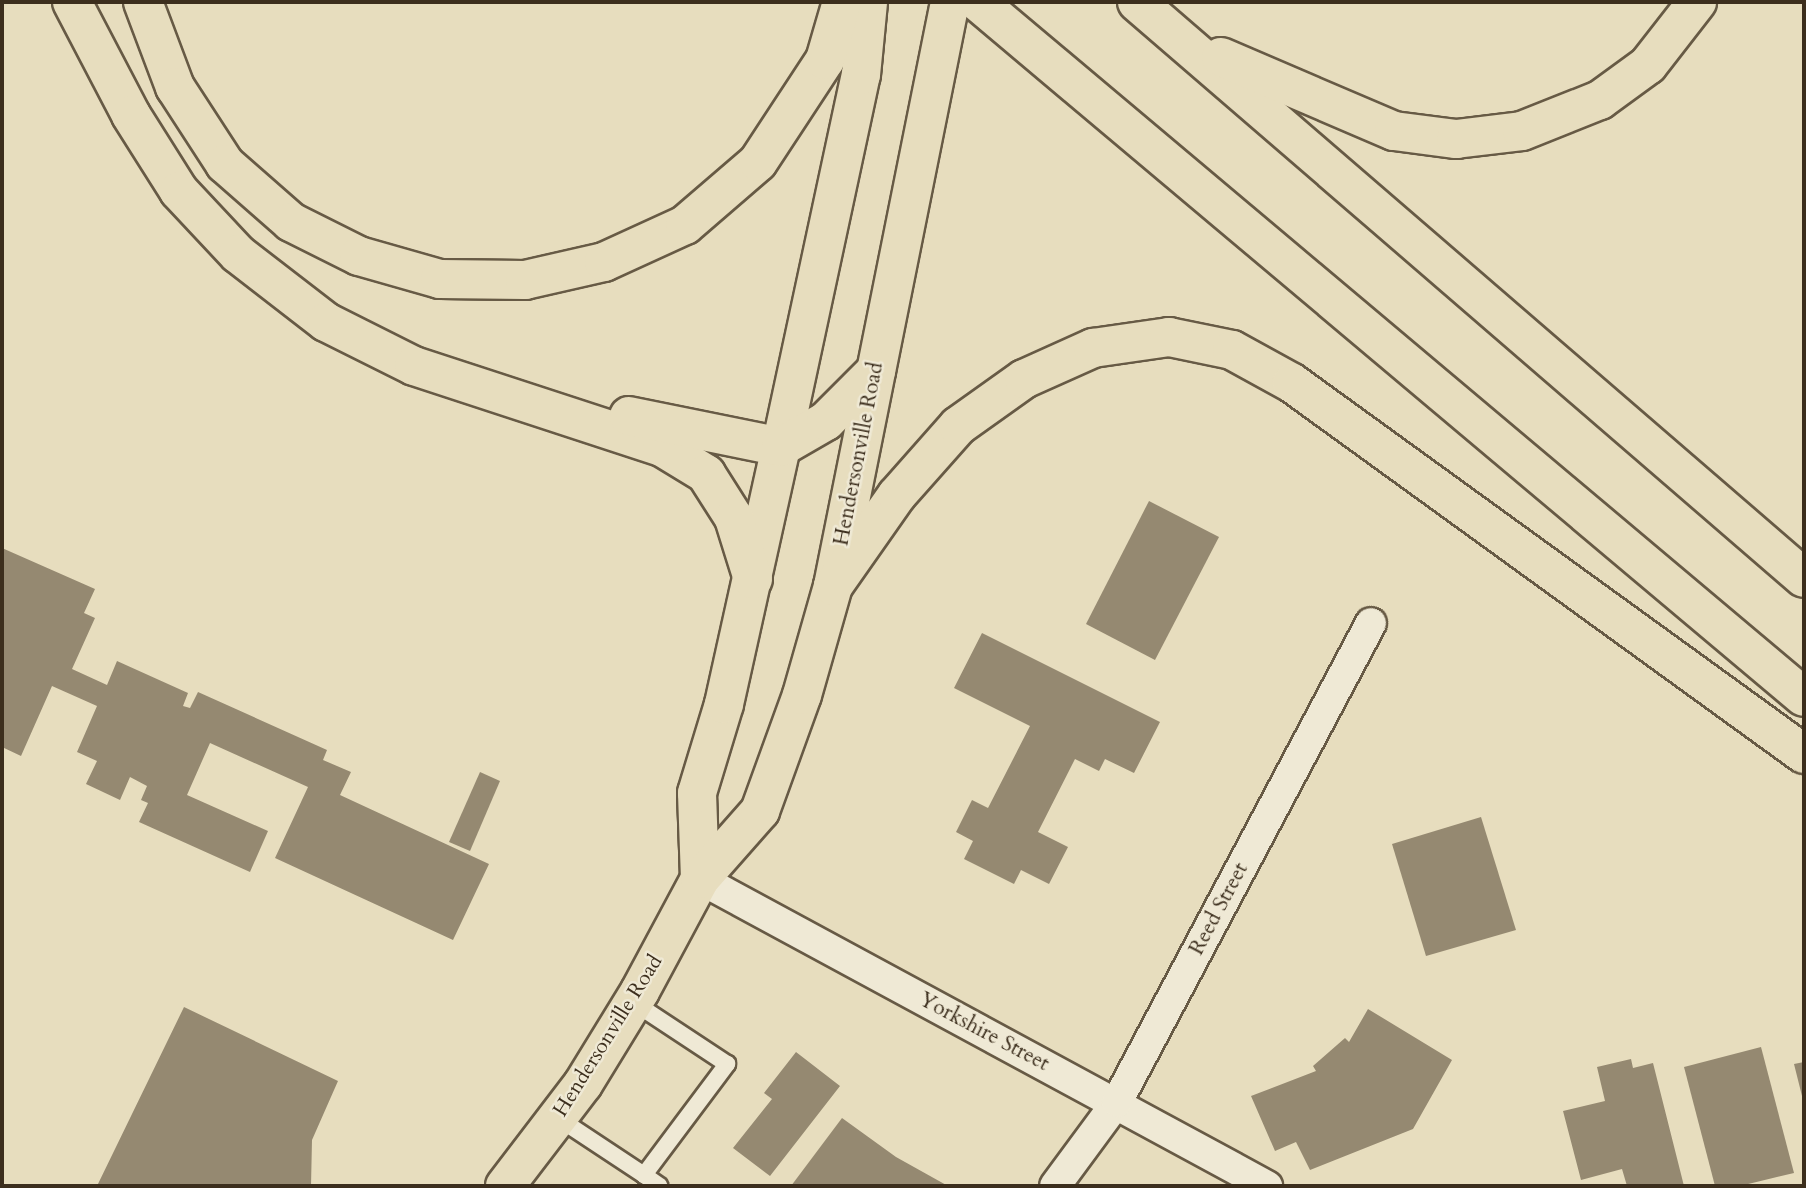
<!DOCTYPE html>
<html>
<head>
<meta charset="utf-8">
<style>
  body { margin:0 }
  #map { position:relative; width:1806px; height:1188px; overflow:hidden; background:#e7ddbe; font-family:Cardo,serif }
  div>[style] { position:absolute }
  .building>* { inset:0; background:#958971 }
  .roads { filter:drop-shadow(2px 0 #675a45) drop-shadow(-2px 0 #675a45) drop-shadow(0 2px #675a45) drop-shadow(0 -2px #675a45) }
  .lane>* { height:16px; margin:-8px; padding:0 8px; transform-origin:8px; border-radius:8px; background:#efe9d5 }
  .street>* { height:30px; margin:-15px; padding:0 15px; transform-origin:15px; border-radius:15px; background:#efe9d5 }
  .primary>* { height:38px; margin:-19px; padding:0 19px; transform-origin:19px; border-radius:19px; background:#e7ddbe }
  .highway>* { height:38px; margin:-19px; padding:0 19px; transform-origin:19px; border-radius:19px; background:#e7ddbe }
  span { translate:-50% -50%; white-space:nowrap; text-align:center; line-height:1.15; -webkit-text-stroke:5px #efe9d5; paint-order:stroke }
  .street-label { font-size:21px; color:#3c2e1d }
  .frame { position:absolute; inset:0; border:4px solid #3c2e1d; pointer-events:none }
</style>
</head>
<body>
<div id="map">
  <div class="building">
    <i style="clip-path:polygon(1149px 501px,1219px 537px,1155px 660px,1086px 624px)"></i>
    <i style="clip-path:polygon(2px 548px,95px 589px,84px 613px,95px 618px,72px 669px,107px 685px,117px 661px,188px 693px,183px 706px,190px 708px,198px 692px,327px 750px,323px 760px,351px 772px,340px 795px,489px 864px,453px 940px,275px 858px,308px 787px,210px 743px,187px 795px,268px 831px,250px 872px,139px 822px,148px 803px,141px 800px,147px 786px,130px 777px,120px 800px,86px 784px,97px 761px,77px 752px,97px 706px,52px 686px,21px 756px,2px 747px)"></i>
    <i style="clip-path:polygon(982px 633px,1160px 722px,1134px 773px,1105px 759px,1099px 771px,1075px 759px,1038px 832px,1068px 847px,1049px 884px,1021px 870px,1014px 884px,964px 859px,973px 841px,956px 832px,972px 800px,988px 808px,1030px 726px,954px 688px)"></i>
    <i style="clip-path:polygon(480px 772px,500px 781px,470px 851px,449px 842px)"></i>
    <i style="clip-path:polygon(1481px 817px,1516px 930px,1426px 956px,1392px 844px)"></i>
    <i style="clip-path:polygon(184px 1007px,338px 1081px,312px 1140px,311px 1186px,97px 1186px)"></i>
    <i style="clip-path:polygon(1368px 1009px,1452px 1060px,1413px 1129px,1310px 1170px,1296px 1142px,1275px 1151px,1251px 1096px,1316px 1071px,1313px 1066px,1345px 1038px,1349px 1042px)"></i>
    <i style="clip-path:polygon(1761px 1047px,1794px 1173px,1740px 1186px,1715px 1186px,1684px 1067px)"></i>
    <i style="clip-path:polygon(796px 1052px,840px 1086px,770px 1176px,733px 1148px,772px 1099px,764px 1093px)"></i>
    <i style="clip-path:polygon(1631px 1059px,1633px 1068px,1653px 1063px,1684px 1186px,1627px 1186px,1622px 1169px,1581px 1180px,1563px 1111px,1605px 1101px,1597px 1067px)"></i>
    <i style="clip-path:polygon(1804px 1062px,1804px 1100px,1803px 1100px,1794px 1064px)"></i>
    <i style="clip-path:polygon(842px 1118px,896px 1157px,948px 1186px,791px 1186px)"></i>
  </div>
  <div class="roads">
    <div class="lane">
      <i style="left:558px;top:1118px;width:103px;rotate:33.5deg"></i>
      <i style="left:644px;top:1175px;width:139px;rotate:-53.2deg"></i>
      <i style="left:727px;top:1064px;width:113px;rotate:-146.6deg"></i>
      <i style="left:644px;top:1175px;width:19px;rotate:35deg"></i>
    </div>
    <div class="street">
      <i style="left:700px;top:879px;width:645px;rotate:28.43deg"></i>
      <i style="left:1055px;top:1186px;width:104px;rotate:-53.6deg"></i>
      <i style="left:1117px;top:1102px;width:542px;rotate:-62.06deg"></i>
    </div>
    <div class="primary">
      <i style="left:700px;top:879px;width:86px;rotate:-92deg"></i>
      <i style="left:697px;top:793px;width:93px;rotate:-73.1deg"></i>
      <i style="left:724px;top:704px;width:263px;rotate:-77.5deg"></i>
      <i style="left:781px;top:447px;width:381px;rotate:-77.9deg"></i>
      <i style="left:861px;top:75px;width:73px;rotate:-84.5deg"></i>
      <i style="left:505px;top:1186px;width:128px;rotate:-52.6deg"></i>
      <i style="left:583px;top:1084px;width:109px;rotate:-58.5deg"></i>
      <i style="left:640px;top:991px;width:127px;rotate:-61.8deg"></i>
      <i style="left:700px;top:879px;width:91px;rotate:-48.6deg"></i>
      <i style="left:760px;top:811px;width:123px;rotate:-70.1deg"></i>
      <i style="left:802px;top:695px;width:113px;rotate:-74.1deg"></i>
      <i style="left:833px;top:586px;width:596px;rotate:-78.67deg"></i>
    </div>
    <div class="highway">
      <i style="left:72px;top:2px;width:127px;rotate:62.4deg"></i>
      <i style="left:131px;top:115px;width:90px;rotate:57.7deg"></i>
      <i style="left:179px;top:191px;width:86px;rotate:46.9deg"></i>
      <i style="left:238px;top:254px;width:111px;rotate:37.7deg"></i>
      <i style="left:326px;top:322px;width:98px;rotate:26.6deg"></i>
      <i style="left:414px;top:366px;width:261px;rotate:18.1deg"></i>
      <i style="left:662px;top:447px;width:52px;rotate:31.5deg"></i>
      <i style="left:706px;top:474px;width:52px;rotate:57.5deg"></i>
      <i style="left:734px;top:518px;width:64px;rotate:72.7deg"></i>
      <i style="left:143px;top:2px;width:91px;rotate:69.4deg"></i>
      <i style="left:175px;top:87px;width:92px;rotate:57deg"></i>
      <i style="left:225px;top:164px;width:88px;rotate:41.3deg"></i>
      <i style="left:291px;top:222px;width:76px;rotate:26.6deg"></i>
      <i style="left:359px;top:256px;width:84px;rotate:15.9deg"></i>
      <i style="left:440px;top:279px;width:85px;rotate:0.7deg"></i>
      <i style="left:525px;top:280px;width:81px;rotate:-12.8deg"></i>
      <i style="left:604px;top:262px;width:89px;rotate:-24.6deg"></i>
      <i style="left:685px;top:225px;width:96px;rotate:-40.8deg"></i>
      <i style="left:758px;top:162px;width:122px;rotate:-56.7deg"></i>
      <i style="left:825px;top:60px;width:60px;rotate:-73.7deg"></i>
      <i style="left:978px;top:2px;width:1079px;rotate:40.08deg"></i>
      <i style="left:1137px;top:2px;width:881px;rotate:40.81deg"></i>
      <i style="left:1221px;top:57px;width:188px;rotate:23.2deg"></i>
      <i style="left:1394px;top:131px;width:63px;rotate:7.4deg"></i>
      <i style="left:1456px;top:139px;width:66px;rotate:-6.9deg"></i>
      <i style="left:1522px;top:131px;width:84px;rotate:-21.7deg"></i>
      <i style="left:1600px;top:100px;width:59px;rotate:-36.1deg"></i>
      <i style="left:1648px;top:65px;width:80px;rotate:-52.1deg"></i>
      <i style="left:629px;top:416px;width:155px;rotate:11.5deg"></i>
      <i style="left:781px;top:447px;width:52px;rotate:-30deg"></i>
      <i style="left:826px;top:421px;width:71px;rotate:-45deg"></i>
      <i style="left:833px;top:586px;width:111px;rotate:-54.9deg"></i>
      <i style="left:897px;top:495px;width:92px;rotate:-48.5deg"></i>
      <i style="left:958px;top:426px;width:81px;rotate:-35.5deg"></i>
      <i style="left:1024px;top:379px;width:76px;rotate:-24.2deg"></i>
      <i style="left:1093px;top:348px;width:77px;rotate:-8.2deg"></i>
      <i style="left:1169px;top:337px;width:64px;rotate:11.7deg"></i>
      <i style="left:1232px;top:350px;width:68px;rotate:28.8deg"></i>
      <i style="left:1292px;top:383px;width:632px;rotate:35.93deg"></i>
    </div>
  </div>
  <div class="street-label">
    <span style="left:859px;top:454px;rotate:-79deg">Hendersonville Road</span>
    <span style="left:1219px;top:909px;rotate:-62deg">Reed Street</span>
    <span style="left:984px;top:1032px;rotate:28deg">Yorkshire Street</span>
    <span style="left:608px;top:1036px;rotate:-58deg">Hendersonville Road</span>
  </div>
  <div class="frame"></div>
</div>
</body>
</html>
